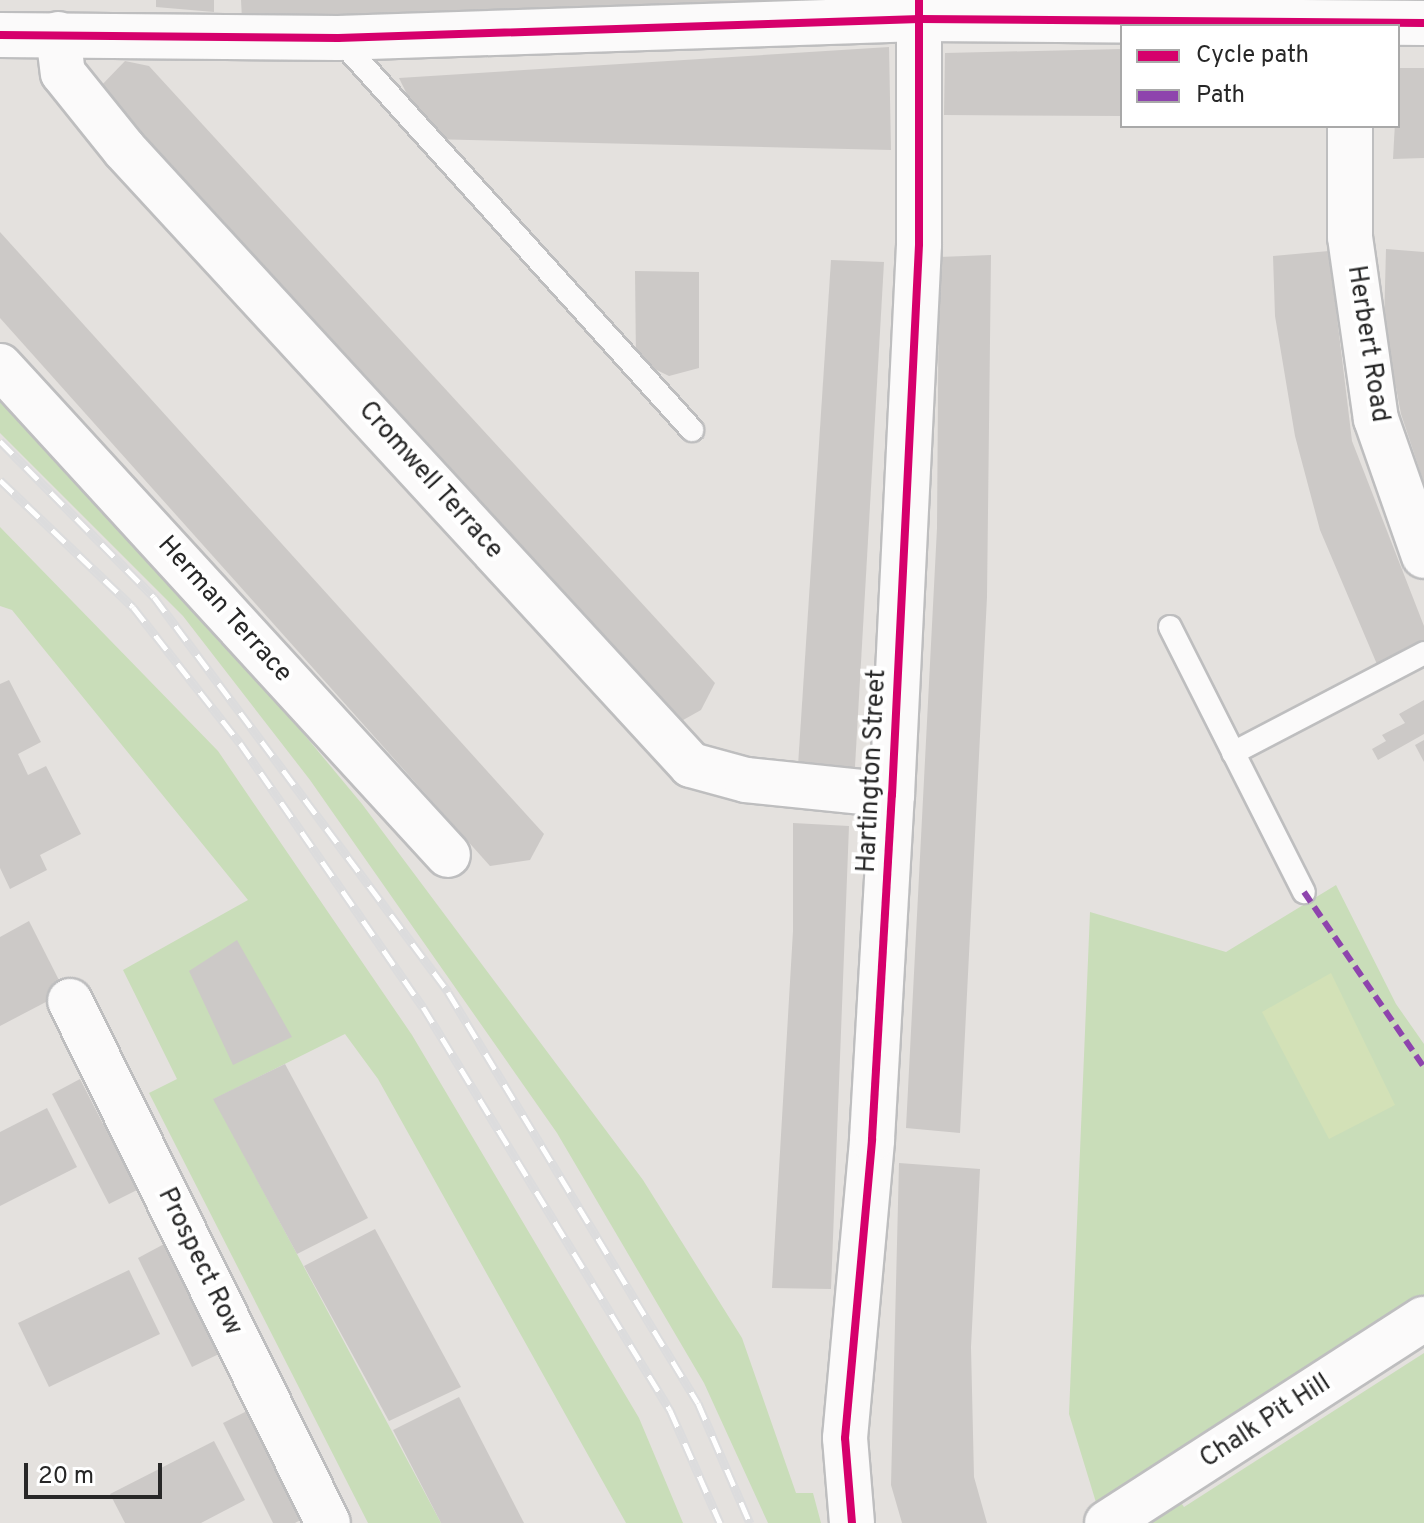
<!DOCTYPE html>
<html>
<head>
<meta charset="utf-8">
<style>
  body { margin:0 }
  #map { position:relative; width:1424px; height:1523px; overflow:hidden; background:#e4e1de; font-family:Overpass,sans-serif }
  div>[style] { position:absolute }
  .green>* { inset:0; background:#c9ddb9 }
  .pitch>* { inset:0; background:#d3e1b7 }
  .building>* { inset:0; background:#ccc9c7 }
  .roads { filter:drop-shadow(2px 0 #bebebf) drop-shadow(-2px 0 #bebebf) drop-shadow(0 2px #bebebf) drop-shadow(0 -2px #bebebf) }
  .service>* { height:22px; margin:-11px; padding:0 11px; transform-origin:11px; border-radius:11px; background:#fbfafa }
  .minor>* { height:44px; margin:-22px; padding:0 22px; transform-origin:22px; border-radius:22px; background:#fbfafa }
  .rail>* { height:9px; margin-top:-4.5px; transform-origin:0; background:repeating-linear-gradient(90deg,#fff 0 18px,#dcdcdd 0 36px); box-sizing:border-box; border-block:2px solid #dcdcdd }
  .quiet>* { height:6px; margin-top:-3px; transform-origin:0; background:repeating-linear-gradient(90deg,#8e44ad 0 12px,transparent 0 18px) }
  .cycleway>* { height:8px; margin:-4px; padding:0 4px; transform-origin:4px; border-radius:4px; background:#d6006c }
  span { translate:-50% -50%; white-space:nowrap; text-align:center; line-height:1.15; -webkit-text-stroke:8px #fff; paint-order:stroke }
  .street-label { font-size:26px; color:#272727 }
  .legend { position:absolute; left:1120px; top:24px; width:280px; height:104px; box-sizing:border-box; background:#fff; border:2px solid #a9a9a9; margin:0; padding:10px 14px; list-style:none; font-size:24px; color:#272727 }
  .legend li { display:flex; align-items:center; gap:16px; height:40px }
  .legend b { width:40px; border:2px solid #a9a9a9 }
  .scale { position:absolute; left:24px; top:1463px; width:138px; height:36px; box-sizing:border-box; border:4px solid #272727; border-top:0; padding-left:10px; font-size:24px; line-height:28px; white-space:nowrap; color:#272727; -webkit-text-stroke:6px #fff; paint-order:stroke }
</style>
</head>
<body>
<div id="map">
  <div class="green">
    <i style="clip-path:polygon(0 387px,223px 637px,362px 804px,643px 1180px,742px 1338px,796px 1493px,813px 1493px,821px 1523px,768px 1523px,704px 1383px,557px 1133px,310px 780px,183px 616px,0 433px)"></i>
    <i style="clip-path:polygon(0 527px,218px 751px,412px 1035px,639px 1418px,683px 1523px,626px 1523px,378px 1079px,345px 1034px,214px 1099px,441px 1523px,368px 1523px,149px 1093px,177px 1079px,123px 970px,248px 900px,12px 610px,0 606px)"></i>
    <i style="clip-path:polygon(1336px 885px,1396px 1004px,1424px 1044px,1424px 1301px,1098px 1509px,1069px 1414px,1090px 912px,1226px 952px)"></i>
    <i style="clip-path:polygon(1424px 1353px,1424px 1523px,1127px 1523px,1175px 1494px,1184px 1507px)"></i>
  </div>
  <div class="pitch">
    <i style="clip-path:polygon(1331px 973px,1395px 1105px,1329px 1139px,1262px 1012px)"></i>
  </div>
  <div class="building">
    <i style="clip-path:polygon(156px 0,214px 0,214px 12px,156px 7px)"></i>
    <i style="clip-path:polygon(241px 0,899px 0,242px 19px)"></i>
    <i style="clip-path:polygon(889px 47px,891px 150px,429px 139px,399px 78px)"></i>
    <i style="clip-path:polygon(1122px 49px,1122px 116px,944px 115px,945px 53px)"></i>
    <i style="clip-path:polygon(125px 61px,149px 66px,715px 683px,701px 710px,676px 724px,97px 90px)"></i>
    <i style="clip-path:polygon(1398px 68px,1424px 68px,1424px 158px,1393px 159px)"></i>
    <i style="clip-path:polygon(0 232px,544px 834px,530px 860px,490px 866px,0 318px)"></i>
    <i style="clip-path:polygon(1386px 249px,1424px 252px,1424px 483px,1401px 414px,1384px 325px)"></i>
    <i style="clip-path:polygon(1329px 251px,1352px 441px,1424px 626px,1424px 646px,1379px 669px,1320px 530px,1295px 436px,1275px 316px,1273px 256px)"></i>
    <i style="clip-path:polygon(991px 255px,987px 597px,960px 1133px,906px 1128px,937px 528px,939px 257px)"></i>
    <i style="clip-path:polygon(831px 260px,884px 262px,854px 784px,797px 781px)"></i>
    <i style="clip-path:polygon(635px 271px,699px 272px,699px 368px,669px 376px,636px 360px)"></i>
    <i style="clip-path:polygon(9px 680px,41px 742px,18px 754px,28px 775px,46px 766px,81px 834px,40px 855px,47px 870px,10px 889px,0 868px,0 684px)"></i>
    <i style="clip-path:polygon(1424px 700px,1424px 734px,1378px 760px,1372px 749px,1386px 741px,1382px 735px,1405px 723px,1399px 714px)"></i>
    <i style="clip-path:polygon(1424px 740px,1424px 762px,1415px 745px)"></i>
    <i style="clip-path:polygon(793px 823px,849px 826px,831px 1289px,772px 1288px,793px 931px)"></i>
    <i style="clip-path:polygon(29px 921px,65px 992px,0 1026px,0 937px)"></i>
    <i style="clip-path:polygon(237px 940px,292px 1037px,233px 1065px,189px 971px)"></i>
    <i style="clip-path:polygon(285px 1064px,368px 1218px,297px 1254px,213px 1099px)"></i>
    <i style="clip-path:polygon(80px 1079px,137px 1190px,109px 1204px,52px 1094px)"></i>
    <i style="clip-path:polygon(47px 1108px,77px 1167px,0 1206px,0 1132px)"></i>
    <i style="clip-path:polygon(899px 1163px,980px 1169px,971px 1347px,974px 1477px,987px 1523px,902px 1523px,891px 1485px)"></i>
    <i style="clip-path:polygon(375px 1229px,461px 1387px,389px 1421px,304px 1266px)"></i>
    <i style="clip-path:polygon(166px 1243px,221px 1353px,192px 1367px,138px 1258px)"></i>
    <i style="clip-path:polygon(129px 1270px,160px 1334px,49px 1387px,18px 1323px)"></i>
    <i style="clip-path:polygon(459px 1397px,524px 1523px,441px 1523px,393px 1430px)"></i>
    <i style="clip-path:polygon(251px 1409px,306px 1517px,295px 1523px,273px 1523px,223px 1423px)"></i>
    <i style="clip-path:polygon(214px 1441px,245px 1500px,201px 1523px,125px 1523px,110px 1494px)"></i>
  </div>
  <div class="roads">
    <div class="service">
      <i style="left:339px;top:39px;width:527px;rotate:47.92deg"></i>
      <i style="left:1170px;top:627px;width:297px;rotate:63.2deg"></i>
      <i style="left:1233px;top:753px;width:216px;rotate:-27.6deg"></i>
    </div>
    <div class="minor">
      <i style="left:58px;top:34px;width:39px;rotate:83deg"></i>
      <i style="left:63px;top:73px;width:97px;rotate:51.2deg"></i>
      <i style="left:124px;top:149px;width:837px;rotate:47.37deg"></i>
      <i style="left:691px;top:765px;width:57px;rotate:15.3deg"></i>
      <i style="left:746px;top:780px;width:147px;rotate:5.9deg"></i>
      <i style="left:0;top:35px;width:338px;rotate:0.5deg"></i>
      <i style="left:338px;top:38px;width:582px;rotate:-1.87deg"></i>
      <i style="left:920px;top:19px;width:504px;rotate:0.45deg"></i>
      <i style="left:1350px;top:126px;width:111px;rotate:90deg"></i>
      <i style="left:1350px;top:237px;width:184px;rotate:81.9deg"></i>
      <i style="left:1376px;top:419px;width:145px;rotate:70.7deg"></i>
      <i style="left:0;top:366px;width:663px;rotate:47.51deg"></i>
      <i style="left:70px;top:1001px;width:582px;rotate:63.7deg"></i>
      <i style="left:852px;top:1523px;width:85px;rotate:-94.7deg"></i>
      <i style="left:845px;top:1438px;width:300px;rotate:-84.8deg"></i>
      <i style="left:872px;top:1139px;width:345px;rotate:-86.7deg"></i>
      <i style="left:892px;top:795px;width:552px;rotate:-87.19deg"></i>
      <i style="left:919px;top:244px;width:244px;rotate:-90deg"></i>
      <i style="left:1107px;top:1523px;width:377px;rotate:-32.8deg"></i>
    </div>
  </div>
  <div class="rail">
    <i style="left:0;top:441px;width:219px;rotate:45.4deg"></i>
    <i style="left:154px;top:597px;width:492px;rotate:53.3deg"></i>
    <i style="left:448px;top:992px;width:481px;rotate:58.7deg"></i>
    <i style="left:698px;top:1403px;width:131px;rotate:66.6deg"></i>
    <i style="left:0;top:480px;width:184px;rotate:43.7deg"></i>
    <i style="left:133px;top:607px;width:173px;rotate:51.8deg"></i>
    <i style="left:240px;top:743px;width:321px;rotate:55.3deg"></i>
    <i style="left:423px;top:1007px;width:473px;rotate:58.5deg"></i>
    <i style="left:670px;top:1410px;width:124px;rotate:66.1deg"></i>
  </div>
  <div class="quiet">
    <i style="left:1304px;top:892px;width:212px;rotate:55.6deg"></i>
  </div>
  <div class="cycleway">
    <i style="left:0;top:35px;width:338px;rotate:0.5deg"></i>
    <i style="left:338px;top:38px;width:582px;rotate:-1.87deg"></i>
    <i style="left:920px;top:19px;width:504px;rotate:0.45deg"></i>
    <i style="left:852px;top:1523px;width:85px;rotate:-94.7deg"></i>
    <i style="left:845px;top:1438px;width:300px;rotate:-84.8deg"></i>
    <i style="left:872px;top:1139px;width:345px;rotate:-86.7deg"></i>
    <i style="left:892px;top:795px;width:552px;rotate:-87.19deg"></i>
    <i style="left:919px;top:244px;width:244px;rotate:-90deg"></i>
  </div>
  <div class="street-label">
    <span style="left:1367px;top:344px;rotate:81deg">Herbert Road</span>
    <span style="left:430px;top:481px;rotate:48deg">Cromwell Terrace</span>
    <span style="left:224px;top:610px;rotate:48deg">Herman Terrace</span>
    <span style="left:873px;top:771px;rotate:-87deg">Hartington Street</span>
    <span style="left:199px;top:1262px;rotate:64deg">Prospect Row</span>
    <span style="left:1266px;top:1422px;rotate:-33deg">Chalk Pit Hill</span>
  </div>
  <ul class="legend">
  <li><b style="height:10px;background:#d6006c"></b>Cycle path</li>
  <li><b style="height:10px;background:#8e44ad"></b>Path</li>
  </ul>
  <div class="scale">20 m</div>
</div>
</body>
</html>
